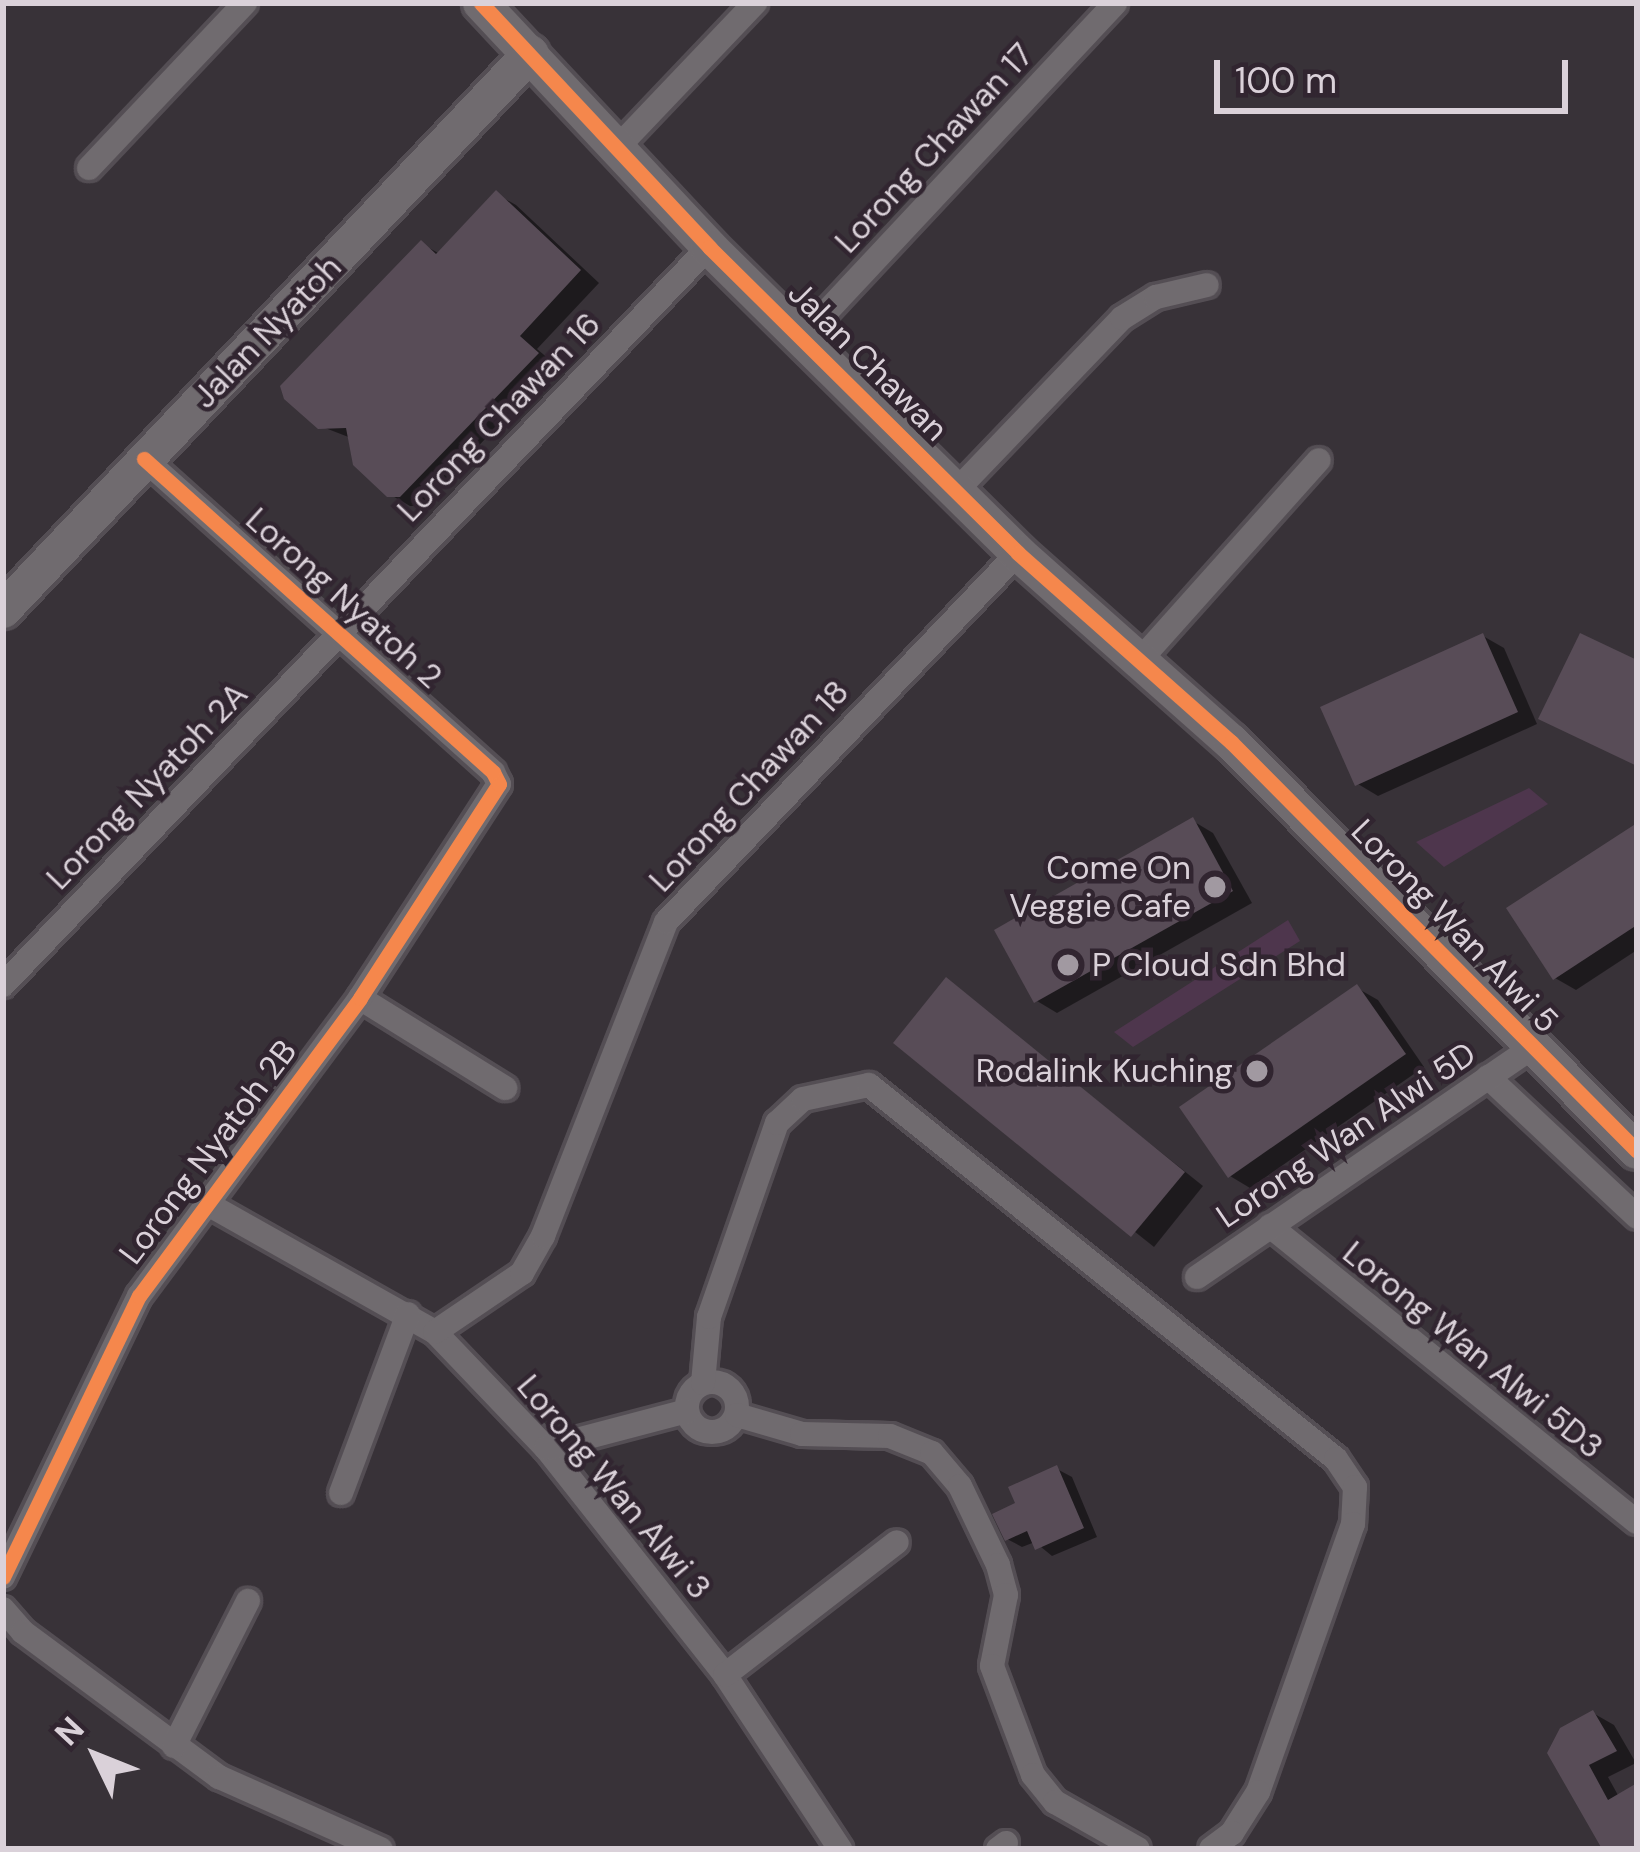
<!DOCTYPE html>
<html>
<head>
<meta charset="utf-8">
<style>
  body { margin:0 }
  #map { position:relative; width:1640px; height:1852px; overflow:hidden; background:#383238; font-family:"DM Sans",sans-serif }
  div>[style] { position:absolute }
  .green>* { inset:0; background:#4e364d }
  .shadow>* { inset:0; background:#0007 }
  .building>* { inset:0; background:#584c57 }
  .roads { filter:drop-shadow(3px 0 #544e54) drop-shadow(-3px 0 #544e54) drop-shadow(0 3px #544e54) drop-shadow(0 -3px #544e54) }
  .street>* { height:24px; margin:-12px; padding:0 12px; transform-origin:12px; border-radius:12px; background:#706b6f }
  .street>.ring { margin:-12px; padding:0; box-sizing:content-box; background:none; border:24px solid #706b6f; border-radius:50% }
  .secondary>* { height:36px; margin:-18px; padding:0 18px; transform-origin:18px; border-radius:18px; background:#706b6f }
  .cycleway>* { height:15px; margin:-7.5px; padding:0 7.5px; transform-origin:7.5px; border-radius:7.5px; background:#f5874c }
  .dots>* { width:33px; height:33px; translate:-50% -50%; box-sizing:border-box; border:6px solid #312530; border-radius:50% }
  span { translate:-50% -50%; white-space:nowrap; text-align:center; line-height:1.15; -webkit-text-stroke:9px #312530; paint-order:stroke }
  .street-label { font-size:33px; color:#dad1d9 }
  .poi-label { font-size:33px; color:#dad1d9 }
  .right { translate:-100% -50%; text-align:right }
  .left { translate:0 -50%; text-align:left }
  .frame { position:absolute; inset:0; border:6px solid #dad1d9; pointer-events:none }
  .north { position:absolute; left:36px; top:1696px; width:120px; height:120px; -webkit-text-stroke:9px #312530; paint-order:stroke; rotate:313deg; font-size:33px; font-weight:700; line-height:48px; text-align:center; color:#dad1d9 }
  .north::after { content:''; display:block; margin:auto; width:42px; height:54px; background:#dad1d9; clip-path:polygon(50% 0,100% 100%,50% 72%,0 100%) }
  .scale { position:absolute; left:1214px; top:60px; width:354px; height:54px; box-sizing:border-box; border:6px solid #dad1d9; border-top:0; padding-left:15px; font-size:36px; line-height:42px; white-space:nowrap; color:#dad1d9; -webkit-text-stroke:9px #312530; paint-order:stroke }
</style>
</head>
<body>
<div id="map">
  <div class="green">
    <i style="clip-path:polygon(1529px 788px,1548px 804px,1444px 867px,1416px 842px)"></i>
    <i style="clip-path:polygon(1288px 920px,1300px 941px,1133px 1047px,1114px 1032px)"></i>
  </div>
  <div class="shadow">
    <i style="clip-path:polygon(496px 194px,516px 205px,599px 283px,537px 349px,556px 365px,421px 506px,410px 506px,389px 494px,351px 438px,320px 426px,422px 244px,440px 254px)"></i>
    <i style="clip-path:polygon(1483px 636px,1504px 648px,1537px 724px,1378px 796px,1358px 784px)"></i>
    <i style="clip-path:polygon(1193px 821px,1213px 833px,1252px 903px,1057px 1013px,1037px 1001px)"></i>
    <i style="clip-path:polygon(1637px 827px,1637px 950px,1576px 990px,1555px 978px)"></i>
    <i style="clip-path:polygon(947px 981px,1203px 1186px,1154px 1247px,897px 1042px)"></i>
    <i style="clip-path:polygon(1357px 988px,1378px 1000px,1424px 1067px,1250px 1188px,1230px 1176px)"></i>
    <i style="clip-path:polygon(1057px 1469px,1072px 1477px,1097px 1537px,1052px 1556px,1035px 1542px,1022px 1547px,1007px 1539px,1019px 1505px)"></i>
    <i style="clip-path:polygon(1593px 1713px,1614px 1725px,1636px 1763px,1608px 1777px,1619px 1797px,1637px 1787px,1637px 1849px,1605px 1849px,1550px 1753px)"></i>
  </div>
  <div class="building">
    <i style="clip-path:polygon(496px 190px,581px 270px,520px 336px,539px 353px,400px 497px,387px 497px,353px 465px,346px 428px,318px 429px,284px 399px,280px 386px,421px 240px,436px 254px)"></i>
    <i style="clip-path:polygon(1483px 633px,1518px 712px,1355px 786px,1320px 707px)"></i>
    <i style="clip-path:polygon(1580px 633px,1637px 660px,1637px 766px,1538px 719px)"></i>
    <i style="clip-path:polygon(1193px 817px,1233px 891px,1034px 1003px,994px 930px)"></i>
    <i style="clip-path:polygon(1637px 823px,1637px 925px,1553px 980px,1506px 908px)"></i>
    <i style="clip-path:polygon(946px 977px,1185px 1172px,1131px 1237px,893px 1043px)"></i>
    <i style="clip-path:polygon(1357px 984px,1406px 1054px,1228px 1178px,1179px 1107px)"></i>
    <i style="clip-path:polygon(1057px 1465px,1084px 1528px,1035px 1550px,1027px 1531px,1005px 1541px,992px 1514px,1015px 1503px,1008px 1487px)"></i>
    <i style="clip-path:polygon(1593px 1710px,1617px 1751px,1589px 1765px,1608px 1800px,1637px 1783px,1637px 1849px,1602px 1849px,1547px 1753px,1560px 1728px)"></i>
  </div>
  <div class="roads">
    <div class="street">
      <i style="left:616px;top:149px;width:202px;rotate:-46.4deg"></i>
      <i style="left:89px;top:168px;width:227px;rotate:-46.6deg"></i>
      <i style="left:802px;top:338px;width:458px;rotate:-46.9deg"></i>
      <i style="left:957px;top:490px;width:238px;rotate:-46.2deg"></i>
      <i style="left:1122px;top:318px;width:40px;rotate:-32deg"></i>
      <i style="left:1156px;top:297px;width:52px;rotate:-13.2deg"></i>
      <i style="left:1140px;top:660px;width:268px;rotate:-48.2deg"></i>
      <i style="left:3px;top:985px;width:1021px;rotate:-46.27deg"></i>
      <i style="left:360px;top:998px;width:171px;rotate:31.8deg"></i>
      <i style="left:1488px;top:1077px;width:204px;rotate:43.2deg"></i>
      <i style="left:206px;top:1203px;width:263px;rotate:29.4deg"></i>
      <i style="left:435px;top:1332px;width:161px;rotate:46.3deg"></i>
      <i style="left:546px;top:1448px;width:289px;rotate:51.7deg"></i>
      <i style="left:725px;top:1675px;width:209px;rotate:56.5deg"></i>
      <i style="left:1270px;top:1226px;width:471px;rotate:38.9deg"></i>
      <i style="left:1197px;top:1277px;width:405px;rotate:-34.4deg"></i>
      <i style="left:435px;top:1332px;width:105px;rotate:-34.1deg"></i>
      <i style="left:522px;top:1273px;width:43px;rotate:-60.4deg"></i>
      <i style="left:543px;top:1236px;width:337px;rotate:-68.6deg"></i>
      <i style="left:666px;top:922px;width:510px;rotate:-46.35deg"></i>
      <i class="ring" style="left:687px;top:1382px;width:26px;height:26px"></i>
      <i style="left:703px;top:1383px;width:66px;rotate:-84.8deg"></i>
      <i style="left:709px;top:1317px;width:206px;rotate:-70.7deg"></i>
      <i style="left:777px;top:1123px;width:35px;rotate:-43deg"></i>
      <i style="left:803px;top:1099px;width:67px;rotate:-12deg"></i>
      <i style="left:869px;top:1085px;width:598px;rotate:38.69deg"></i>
      <i style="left:1336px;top:1459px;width:34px;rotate:56deg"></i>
      <i style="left:1355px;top:1487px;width:37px;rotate:93deg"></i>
      <i style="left:1353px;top:1524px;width:284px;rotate:109.5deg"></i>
      <i style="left:1258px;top:1792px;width:49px;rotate:122.4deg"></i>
      <i style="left:1232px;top:1833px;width:26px;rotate:143deg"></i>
      <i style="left:737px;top:1415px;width:68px;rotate:16.3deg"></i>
      <i style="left:802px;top:1434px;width:88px;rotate:1.3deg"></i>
      <i style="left:890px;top:1436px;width:45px;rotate:22deg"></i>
      <i style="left:932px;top:1453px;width:43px;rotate:49.7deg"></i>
      <i style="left:960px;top:1486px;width:88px;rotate:64.3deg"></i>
      <i style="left:998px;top:1565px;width:31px;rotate:75deg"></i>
      <i style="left:1006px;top:1595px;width:72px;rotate:101.2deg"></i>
      <i style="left:992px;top:1666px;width:116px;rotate:69.4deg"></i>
      <i style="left:1033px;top:1775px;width:35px;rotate:51deg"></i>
      <i style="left:1055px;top:1802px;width:95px;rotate:29.5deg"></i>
      <i style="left:546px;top:1448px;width:146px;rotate:-14.7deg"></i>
      <i style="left:341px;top:1493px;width:191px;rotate:-69.5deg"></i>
      <i style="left:3px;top:1577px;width:312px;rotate:-64.2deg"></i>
      <i style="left:139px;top:1296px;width:371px;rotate:-53.4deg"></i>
      <i style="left:360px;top:998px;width:255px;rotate:-57deg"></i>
      <i style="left:499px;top:784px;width:13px;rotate:-117deg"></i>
      <i style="left:493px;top:772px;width:469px;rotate:-138.1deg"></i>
      <i style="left:3px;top:1609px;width:30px;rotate:49deg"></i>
      <i style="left:23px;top:1632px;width:244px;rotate:36.5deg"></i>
      <i style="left:219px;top:1777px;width:177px;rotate:24deg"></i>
      <i style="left:725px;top:1675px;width:217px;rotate:-37.7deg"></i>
      <i style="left:174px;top:1746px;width:163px;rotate:-63deg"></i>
      <i style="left:998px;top:1849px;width:10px;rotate:-37deg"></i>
    </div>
    <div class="secondary">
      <i style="left:481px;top:3px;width:334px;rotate:46.9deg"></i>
      <i style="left:709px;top:247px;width:435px;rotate:44.7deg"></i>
      <i style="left:1018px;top:553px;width:285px;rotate:41.6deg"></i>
      <i style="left:1231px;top:742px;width:576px;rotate:45.21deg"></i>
      <i style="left:3px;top:610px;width:767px;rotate:-46.53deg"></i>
    </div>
  </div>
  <div class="cycleway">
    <i style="left:481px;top:3px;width:334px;rotate:46.9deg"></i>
    <i style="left:709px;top:247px;width:435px;rotate:44.7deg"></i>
    <i style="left:1018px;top:553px;width:285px;rotate:41.6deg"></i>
    <i style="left:1231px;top:742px;width:576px;rotate:45.21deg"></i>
    <i style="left:3px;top:1577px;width:312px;rotate:-64.2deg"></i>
    <i style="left:139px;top:1296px;width:371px;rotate:-53.4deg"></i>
    <i style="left:360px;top:998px;width:255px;rotate:-57deg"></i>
    <i style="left:499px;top:784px;width:13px;rotate:-117deg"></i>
    <i style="left:493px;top:772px;width:469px;rotate:-138.1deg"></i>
  </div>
  <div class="dots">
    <i style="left:1215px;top:887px;background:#a199a1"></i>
    <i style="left:1068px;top:965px;background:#a199a1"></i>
    <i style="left:1257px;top:1071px;background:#a199a1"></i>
  </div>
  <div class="street-label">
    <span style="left:934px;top:148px;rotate:-47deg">Lorong Chawan 17</span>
    <span style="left:267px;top:332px;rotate:-46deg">Jalan Nyatoh</span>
    <span style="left:868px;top:361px;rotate:45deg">Jalan Chawan</span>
    <span style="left:499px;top:417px;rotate:-46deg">Lorong Chawan 16</span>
    <span style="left:344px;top:598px;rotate:42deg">Lorong Nyatoh 2</span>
    <span style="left:147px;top:786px;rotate:-46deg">Lorong Nyatoh 2A</span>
    <span style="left:749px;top:786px;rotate:-47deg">Lorong Chawan 18</span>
    <span style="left:1455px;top:926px;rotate:46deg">Lorong Wan Alwi 5</span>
    <span style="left:1346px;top:1135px;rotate:-34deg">Lorong Wan Alwi 5D</span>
    <span style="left:208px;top:1152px;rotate:-53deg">Lorong Nyatoh 2B</span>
    <span style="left:1473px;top:1350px;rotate:39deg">Lorong Wan Alwi 5D3</span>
    <span style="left:614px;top:1487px;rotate:50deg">Lorong Wan Alwi 3</span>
  </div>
  <div class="poi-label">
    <span class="right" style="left:1191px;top:887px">Come On<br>Veggie Cafe</span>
    <span class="left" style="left:1092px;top:965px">P Cloud Sdn Bhd</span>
    <span class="right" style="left:1233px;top:1071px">Rodalink Kuching</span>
  </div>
  <div class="frame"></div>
  <div class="north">N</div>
  <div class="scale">100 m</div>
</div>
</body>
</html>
